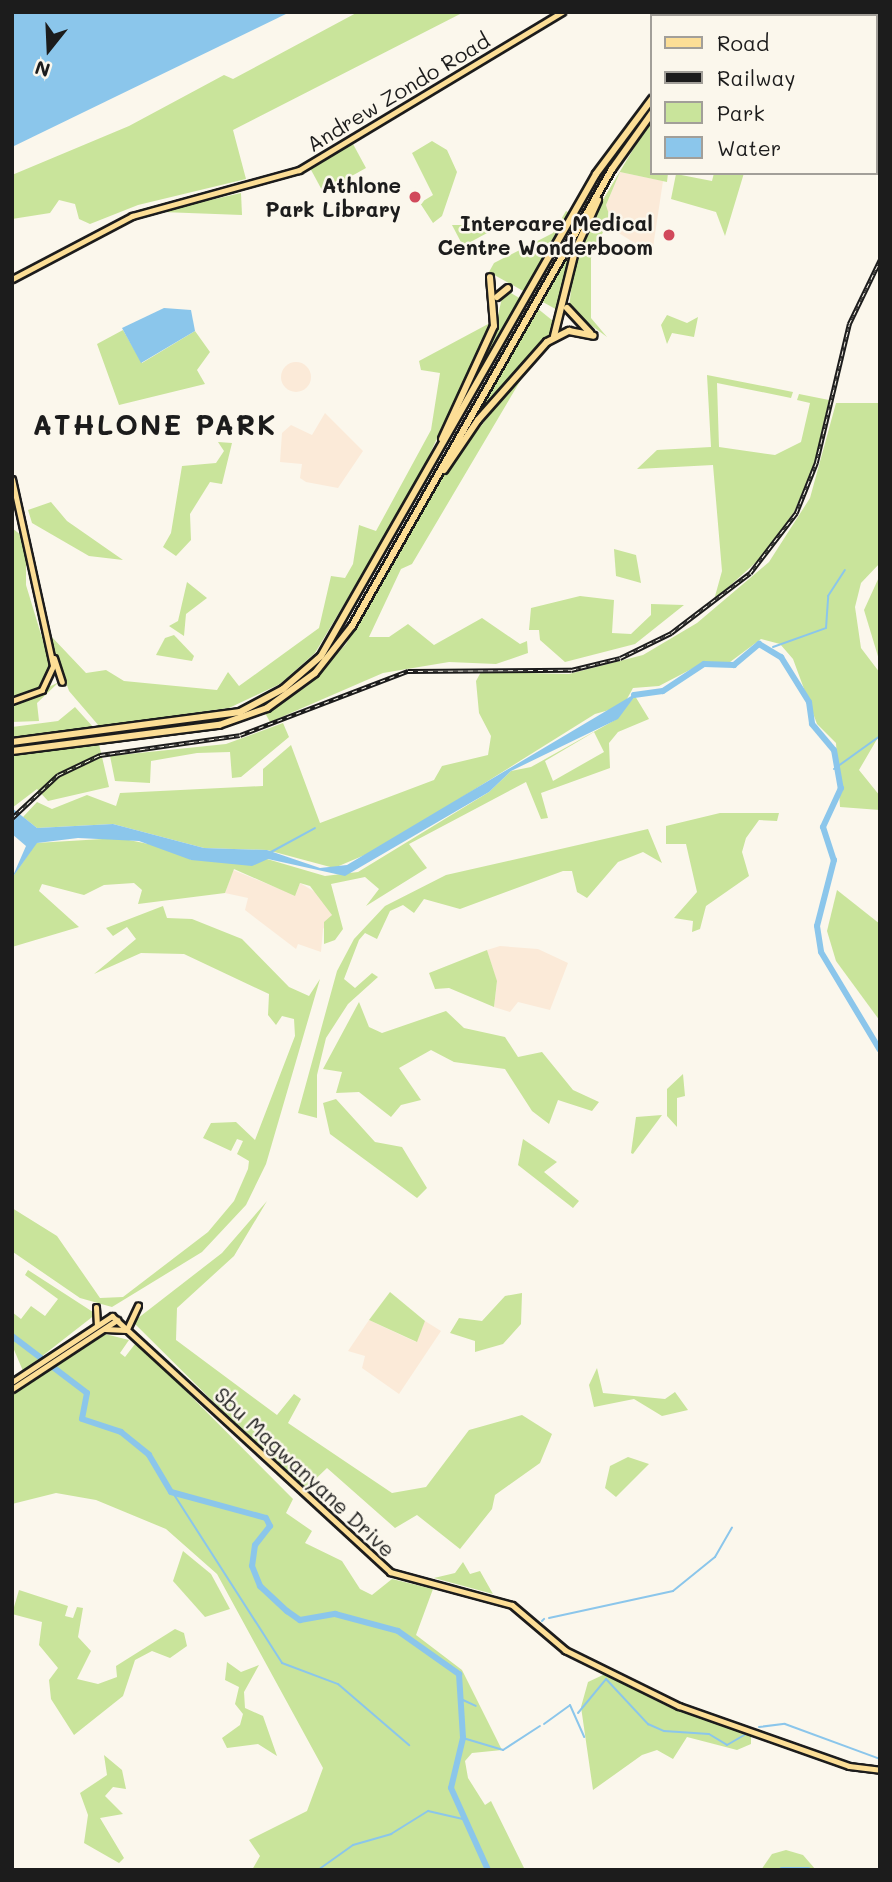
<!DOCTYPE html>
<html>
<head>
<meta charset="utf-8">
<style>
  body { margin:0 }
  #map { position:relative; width:892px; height:1882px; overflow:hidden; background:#fbf7ec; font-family:Mali,sans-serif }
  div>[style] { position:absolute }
  .built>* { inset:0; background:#fbead8 }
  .round { border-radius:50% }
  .green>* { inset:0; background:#c9e49b }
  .water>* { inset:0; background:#8bc6eb }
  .stream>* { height:2px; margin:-1px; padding:0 1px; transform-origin:1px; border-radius:1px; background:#8bc6eb }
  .river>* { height:6px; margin:-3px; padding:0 3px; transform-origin:3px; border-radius:3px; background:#8bc6eb }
  .roads { filter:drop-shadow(2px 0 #1c1c1c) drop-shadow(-2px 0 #1c1c1c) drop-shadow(0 2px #1c1c1c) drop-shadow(0 -2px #1c1c1c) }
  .major>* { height:5px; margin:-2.5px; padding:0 2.5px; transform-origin:2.5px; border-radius:2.5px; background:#fcde96 }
  .highway>* { height:6px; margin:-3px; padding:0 3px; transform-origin:3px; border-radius:3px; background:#fcde96 }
  .rail>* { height:4.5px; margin-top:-2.25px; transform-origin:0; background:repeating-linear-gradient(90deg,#fbf7ec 0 5px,#1c1c1c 0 10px); box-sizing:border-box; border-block:2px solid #1c1c1c }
  .dots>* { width:19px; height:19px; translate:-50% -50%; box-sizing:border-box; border:4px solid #fbf7ec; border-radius:50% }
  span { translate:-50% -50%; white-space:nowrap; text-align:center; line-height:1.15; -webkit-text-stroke:5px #fbf7ec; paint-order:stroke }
  .street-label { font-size:21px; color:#1c1c1c }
  .poi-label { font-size:21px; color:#1c1c1c; font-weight:700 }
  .right { translate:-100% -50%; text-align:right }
  .district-label { font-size:28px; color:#1c1c1c; font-weight:700; letter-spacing:2px }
  .frame { position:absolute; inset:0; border:14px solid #1c1c1c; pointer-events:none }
  .legend { position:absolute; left:650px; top:14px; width:228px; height:161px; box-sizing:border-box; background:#fbf7ec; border:2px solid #a29f99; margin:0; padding:9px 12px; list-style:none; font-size:21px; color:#1c1c1c }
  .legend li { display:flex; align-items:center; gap:14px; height:35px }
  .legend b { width:35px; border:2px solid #a29f99 }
  .north { position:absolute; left:14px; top:14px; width:70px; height:70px; -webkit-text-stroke:5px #fbf7ec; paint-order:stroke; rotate:198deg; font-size:19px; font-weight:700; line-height:28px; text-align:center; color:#1c1c1c }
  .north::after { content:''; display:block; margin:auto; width:24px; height:32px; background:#1c1c1c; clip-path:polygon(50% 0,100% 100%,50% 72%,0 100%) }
</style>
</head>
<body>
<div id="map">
  <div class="built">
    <i style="clip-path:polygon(620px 172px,663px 181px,652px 254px,614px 230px,606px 205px)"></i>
    <i class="round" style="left:281px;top:362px;width:30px;height:30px"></i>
    <i style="clip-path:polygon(325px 413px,363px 451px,338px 488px,306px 482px,300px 478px,302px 464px,280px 462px,282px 433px,291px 425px,312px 435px)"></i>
    <i style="clip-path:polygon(233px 870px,295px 895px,300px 883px,322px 896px,332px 915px,323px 929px,321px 952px,298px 944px,296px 949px,245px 910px,248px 898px,225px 893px)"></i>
    <i style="clip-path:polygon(500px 946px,538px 949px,568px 963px,550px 1010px,518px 1002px,510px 1012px,494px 1007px,497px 982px,487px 950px)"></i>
    <i style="clip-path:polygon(369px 1320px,416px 1342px,425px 1321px,441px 1331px,399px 1394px,362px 1368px,365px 1356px,348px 1351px)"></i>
  </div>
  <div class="green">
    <i style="clip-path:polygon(358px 12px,464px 12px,233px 130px,246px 179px,138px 205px,90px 224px,79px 219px,75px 204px,59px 200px,50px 213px,12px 219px,12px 175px,129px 126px,224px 75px,233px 79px)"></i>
    <i style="clip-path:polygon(652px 118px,652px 173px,668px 173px,667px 182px,620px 172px,606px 205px,614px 230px,603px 232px,591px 258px,591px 318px,607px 337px,569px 309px,573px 271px,598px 208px)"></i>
    <i style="clip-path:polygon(432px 141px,447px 150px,457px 172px,442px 216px,433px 223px,420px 203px,433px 195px,412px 153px)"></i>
    <i style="clip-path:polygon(353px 144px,366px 168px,323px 192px,310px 168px)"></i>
    <i style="clip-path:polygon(714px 173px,744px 173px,725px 236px,716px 212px,671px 199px,676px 174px,712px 181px)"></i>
    <i style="clip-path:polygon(241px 193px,242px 215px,162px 212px,162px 211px)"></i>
    <i style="clip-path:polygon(566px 211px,570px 213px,525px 292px,489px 272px,494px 263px,553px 233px)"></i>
    <i style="clip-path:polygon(452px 225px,502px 225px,463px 246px)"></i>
    <i style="clip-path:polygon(581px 229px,567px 267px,561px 312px,541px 301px)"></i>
    <i style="clip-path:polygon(504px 289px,521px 299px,466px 398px,493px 337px)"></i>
    <i style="clip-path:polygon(537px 308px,558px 325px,470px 426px,469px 425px)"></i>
    <i style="clip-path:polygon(667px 315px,687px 323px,698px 317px,694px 337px,672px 333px,667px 344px,661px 325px)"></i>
    <i style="clip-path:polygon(490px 323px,417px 482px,315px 653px,280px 684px,229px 708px,99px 726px,69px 691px,49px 634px,86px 673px,106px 670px,124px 681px,217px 690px,228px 672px,239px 686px,319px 628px,331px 576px,345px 578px,353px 564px,359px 525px,376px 531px,388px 509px,431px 430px,440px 373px,421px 370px,419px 361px)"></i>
    <i style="clip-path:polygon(123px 330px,142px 363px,195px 331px,210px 352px,197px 370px,205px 384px,119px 405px,97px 344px)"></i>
    <i style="clip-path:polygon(532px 361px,412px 564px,401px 569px,369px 637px,389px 637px,408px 624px,434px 645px,482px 618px,520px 644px,527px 641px,528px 653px,496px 664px,449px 662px,383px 673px,270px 722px,265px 713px,307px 686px,346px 644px,447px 469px)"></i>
    <i style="clip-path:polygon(707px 375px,793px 392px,791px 398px,717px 383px,719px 447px,775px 455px,801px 442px,810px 403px,797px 400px,799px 394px,829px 400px,814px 466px,794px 512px,763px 556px,714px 600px,722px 571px,713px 465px,637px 469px,657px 450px,711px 447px)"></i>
    <i style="clip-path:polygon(836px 403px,880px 403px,880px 563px,861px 583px,855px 607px,861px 648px,880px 673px,880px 734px,859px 770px,880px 796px,880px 810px,840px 807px,836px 743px,817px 724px,793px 659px,780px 644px,761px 639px,730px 662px,703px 663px,659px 686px,633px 688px,623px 706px,595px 714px,379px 849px,334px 868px,267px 850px,204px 848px,113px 824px,37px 828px,23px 817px,37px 802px,52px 809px,87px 795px,116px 806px,120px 793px,263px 786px,263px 769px,291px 745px,320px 823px,434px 780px,442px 766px,488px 755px,491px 736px,479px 713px,476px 681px,481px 672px,569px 674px,643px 655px,697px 623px,769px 562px,810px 498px)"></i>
    <i style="clip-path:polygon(218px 442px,232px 443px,222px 484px,210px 482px,190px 514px,191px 540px,176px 556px,163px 547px,171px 533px,182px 466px,216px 463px,224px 451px)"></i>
    <i style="clip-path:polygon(51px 502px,67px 521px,123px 560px,89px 556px,32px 523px,28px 510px)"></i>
    <i style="clip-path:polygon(12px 528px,26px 539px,26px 585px,50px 664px,39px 689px,12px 698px)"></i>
    <i style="clip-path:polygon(614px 549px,636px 555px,641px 583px,616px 576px)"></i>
    <i style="clip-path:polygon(880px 575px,880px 663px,864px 610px)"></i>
    <i style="clip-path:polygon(187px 582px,207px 598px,186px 614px,184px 636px,169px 626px,178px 621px)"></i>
    <i style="clip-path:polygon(580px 596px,614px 600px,612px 633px,631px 634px,651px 615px,651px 604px,684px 605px,635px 644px,565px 662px,540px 640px,539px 630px,529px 630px,531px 608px)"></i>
    <i style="clip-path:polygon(174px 635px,194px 656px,192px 661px,156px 655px,165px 638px)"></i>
    <i style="clip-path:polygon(59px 682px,37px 703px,39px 721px,12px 722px,12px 705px)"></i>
    <i style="clip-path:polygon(evenodd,635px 696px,649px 719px,618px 732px,609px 743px,610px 768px,541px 793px,548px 818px,541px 819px,526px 782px,409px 844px,427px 868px,366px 906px,379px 889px,365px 877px,331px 884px,343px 929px,335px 940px,324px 944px,324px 922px,332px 915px,310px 886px,300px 883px,295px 896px,234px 869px,225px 893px,138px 904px,142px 890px,134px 883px,104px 885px,84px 895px,42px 884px,39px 891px,79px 927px,12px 947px,12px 878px,36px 843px,119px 838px,178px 850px,191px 860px,267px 859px,325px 876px,358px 872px,489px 792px,511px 771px,531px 767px,615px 720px,635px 696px,594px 732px,604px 752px,553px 781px,545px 761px,594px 732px)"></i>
    <i style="clip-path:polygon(75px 707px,94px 728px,12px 737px,12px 727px,58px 721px)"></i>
    <i style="clip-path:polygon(283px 723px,289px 737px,241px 777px,232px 778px,230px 752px,197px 753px,151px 761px,150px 783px,115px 781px,110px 756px,226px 744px)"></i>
    <i style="clip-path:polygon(99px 744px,109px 787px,48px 801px,37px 789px,12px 808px,12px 754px)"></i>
    <i style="clip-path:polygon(779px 813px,777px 821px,759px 820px,746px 838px,742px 852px,749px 876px,706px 906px,700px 929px,692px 932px,693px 921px,674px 918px,697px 892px,686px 844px,666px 844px,666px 826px,720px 813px)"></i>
    <i style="clip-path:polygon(648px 829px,662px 863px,643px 852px,618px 862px,587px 898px,577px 892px,572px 871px,563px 871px,460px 909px,424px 899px,414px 913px,403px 905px,390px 911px,377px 939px,365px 933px,359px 940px,344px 979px,355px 988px,372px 973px,378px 977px,348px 1004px,326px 1038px,317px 1075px,317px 1118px,298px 1113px,337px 971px,354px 939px,385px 906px,446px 875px)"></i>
    <i style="clip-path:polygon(837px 890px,880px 924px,880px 1021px,836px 961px,827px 931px)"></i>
    <i style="clip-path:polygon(163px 906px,167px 918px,192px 919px,242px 939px,289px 987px,309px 996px,320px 979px,266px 1164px,246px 1205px,202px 1252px,112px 1307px,80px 1298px,13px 1252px,12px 1208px,57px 1236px,100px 1298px,123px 1297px,208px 1232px,234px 1201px,248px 1169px,249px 1161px,237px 1154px,243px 1141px,237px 1139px,231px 1151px,203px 1138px,211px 1123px,236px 1122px,255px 1140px,295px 1036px,294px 1019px,282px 1016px,276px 1025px,268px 1015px,269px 994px,184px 954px,141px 953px,94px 974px,136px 939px,127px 927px,113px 936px,106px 928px)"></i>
    <i style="clip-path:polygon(487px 950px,497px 981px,494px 1007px,449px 988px,435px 989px,429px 973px)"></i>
    <i style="clip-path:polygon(359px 1002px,369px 1027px,382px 1033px,446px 1011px,464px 1028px,505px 1037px,518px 1057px,542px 1052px,573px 1090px,599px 1102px,592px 1111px,558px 1100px,549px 1124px,532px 1111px,505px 1069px,454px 1062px,431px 1050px,399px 1068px,421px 1100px,401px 1105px,391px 1117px,359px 1092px,336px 1093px,342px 1072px,323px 1069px)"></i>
    <i style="clip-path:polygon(683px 1074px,685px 1096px,677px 1098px,677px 1127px,667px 1116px,667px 1089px)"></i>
    <i style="clip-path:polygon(336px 1099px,375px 1142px,402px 1147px,427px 1188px,417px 1198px,330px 1134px,323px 1103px)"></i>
    <i style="clip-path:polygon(662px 1115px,633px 1154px,631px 1153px,636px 1117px)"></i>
    <i style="clip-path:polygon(523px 1139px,557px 1162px,544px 1172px,579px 1201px,573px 1208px,518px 1165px)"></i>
    <i style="clip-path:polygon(267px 1201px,234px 1256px,177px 1308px,176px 1340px,277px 1415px,294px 1394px,301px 1399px,288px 1423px,392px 1493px,426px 1487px,469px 1430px,522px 1415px,552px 1434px,540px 1463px,495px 1495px,492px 1509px,460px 1549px,417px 1515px,395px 1528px,327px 1468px,303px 1491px,133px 1322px,222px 1253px)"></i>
    <i style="clip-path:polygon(28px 1270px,96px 1314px,23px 1371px,12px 1345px,12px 1312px,21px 1319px,31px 1306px,45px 1316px,58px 1299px,25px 1275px)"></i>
    <i style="clip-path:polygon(390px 1292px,425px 1321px,417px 1342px,369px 1320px)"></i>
    <i style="clip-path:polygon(522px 1293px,521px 1324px,503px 1344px,475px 1352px,475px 1341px,450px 1333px,459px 1318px,482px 1321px,505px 1296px)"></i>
    <i style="clip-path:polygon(105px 1334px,129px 1340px,120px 1353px,125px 1357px,135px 1344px,158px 1363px,293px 1499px,286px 1513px,312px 1531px,305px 1543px,342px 1561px,360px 1589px,372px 1595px,392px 1579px,433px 1589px,416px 1635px,462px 1670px,502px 1750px,472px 1753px,465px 1761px,468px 1778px,485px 1805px,491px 1801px,525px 1870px,252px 1870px,260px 1856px,249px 1840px,307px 1811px,323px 1768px,217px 1574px,166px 1529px,96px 1500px,56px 1493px,12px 1504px,12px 1395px)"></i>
    <i style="clip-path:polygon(597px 1368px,603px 1393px,665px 1399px,675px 1392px,688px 1410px,662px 1416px,634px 1399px,594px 1407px,589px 1385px)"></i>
    <i style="clip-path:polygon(628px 1457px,649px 1464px,616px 1497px,605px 1488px,610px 1466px)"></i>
    <i style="clip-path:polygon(183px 1551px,211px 1574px,230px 1609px,205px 1617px,173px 1581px)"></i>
    <i style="clip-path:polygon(463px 1562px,470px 1574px,480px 1571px,493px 1594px,434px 1578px,455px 1573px)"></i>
    <i style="clip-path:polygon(19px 1590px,68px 1606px,65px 1616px,73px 1618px,77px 1607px,83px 1608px,78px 1637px,91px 1651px,77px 1679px,98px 1684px,117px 1677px,116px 1666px,175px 1629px,184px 1633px,187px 1646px,170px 1658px,152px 1651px,135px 1660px,123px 1696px,74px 1735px,51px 1699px,49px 1680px,58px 1668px,39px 1645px,42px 1622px,12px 1614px)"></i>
    <i style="clip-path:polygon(227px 1662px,241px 1672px,259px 1665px,244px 1692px,245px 1708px,263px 1716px,277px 1756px,258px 1744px,227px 1748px,222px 1738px,240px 1725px,243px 1714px,235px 1704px,239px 1687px,225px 1680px)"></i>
    <i style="clip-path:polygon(605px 1674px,669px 1707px,751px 1736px,751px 1744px,737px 1750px,687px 1737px,673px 1759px,657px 1750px,642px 1755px,593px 1790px,581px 1707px,588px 1682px)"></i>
    <i style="clip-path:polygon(104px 1755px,122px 1770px,126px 1789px,113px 1787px,105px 1796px,123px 1814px,100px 1818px,124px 1858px,119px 1863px,84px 1843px,88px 1815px,80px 1793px,107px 1775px)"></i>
    <i style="clip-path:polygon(786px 1850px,803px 1855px,816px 1870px,761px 1870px,772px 1854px)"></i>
  </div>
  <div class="water">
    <i style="clip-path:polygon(12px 12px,290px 12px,12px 147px)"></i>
    <i style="clip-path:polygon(164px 308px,191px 310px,195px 331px,141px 363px,122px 328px)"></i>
    <i style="clip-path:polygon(638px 692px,618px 719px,511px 771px,489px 792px,345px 876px,268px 859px,252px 866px,191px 860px,139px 841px,78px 838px,37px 843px,12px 878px,26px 846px,12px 834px,12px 808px,37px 828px,113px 824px,204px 848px,267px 850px,320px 868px,347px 865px)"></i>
  </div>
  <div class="stream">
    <i style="left:773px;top:647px;width:56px;rotate:-19.7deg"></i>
    <i style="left:826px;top:628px;width:32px;rotate:-86deg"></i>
    <i style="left:828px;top:596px;width:31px;rotate:-57deg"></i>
    <i style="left:834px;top:769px;width:57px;rotate:-35.7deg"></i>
    <i style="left:271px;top:852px;width:50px;rotate:-28.6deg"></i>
    <i style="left:173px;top:1493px;width:202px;rotate:57.3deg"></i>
    <i style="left:282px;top:1663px;width:60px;rotate:20.6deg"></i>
    <i style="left:338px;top:1684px;width:94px;rotate:40.7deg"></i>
    <i style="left:549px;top:1618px;width:127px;rotate:-12.3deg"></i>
    <i style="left:673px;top:1591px;width:54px;rotate:-39deg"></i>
    <i style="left:715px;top:1557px;width:34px;rotate:-60deg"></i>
    <i style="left:542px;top:1621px;width:3px;rotate:-45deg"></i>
    <i style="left:463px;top:1700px;width:14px;rotate:25deg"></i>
    <i style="left:578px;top:1713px;width:44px;rotate:-50.5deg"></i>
    <i style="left:606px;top:1679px;width:62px;rotate:47deg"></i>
    <i style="left:648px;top:1724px;width:17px;rotate:24deg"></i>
    <i style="left:664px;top:1731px;width:45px;rotate:3.8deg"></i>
    <i style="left:709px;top:1734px;width:21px;rotate:31deg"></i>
    <i style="left:727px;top:1745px;width:20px;rotate:-30deg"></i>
    <i style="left:544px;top:1724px;width:32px;rotate:-36deg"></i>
    <i style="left:570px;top:1705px;width:35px;rotate:66deg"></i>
    <i style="left:759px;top:1727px;width:26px;rotate:-7deg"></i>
    <i style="left:785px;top:1724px;width:101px;rotate:20.2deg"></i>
    <i style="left:463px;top:1738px;width:42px;rotate:16.7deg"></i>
    <i style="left:503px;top:1750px;width:44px;rotate:-33deg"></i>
    <i style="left:318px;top:1870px;width:43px;rotate:-35.5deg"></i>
    <i style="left:353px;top:1845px;width:40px;rotate:-16deg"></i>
    <i style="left:391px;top:1834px;width:44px;rotate:-31.9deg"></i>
    <i style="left:428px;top:1811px;width:39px;rotate:13deg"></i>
  </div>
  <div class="river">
    <i style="left:634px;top:695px;width:29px;rotate:-8deg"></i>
    <i style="left:663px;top:691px;width:49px;rotate:-33.4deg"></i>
    <i style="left:704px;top:664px;width:30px;rotate:2deg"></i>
    <i style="left:734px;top:665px;width:33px;rotate:-40deg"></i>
    <i style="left:759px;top:644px;width:26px;rotate:31deg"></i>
    <i style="left:781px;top:657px;width:53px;rotate:58.1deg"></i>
    <i style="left:809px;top:702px;width:22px;rotate:82deg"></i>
    <i style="left:812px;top:724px;width:34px;rotate:50deg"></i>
    <i style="left:834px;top:750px;width:39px;rotate:80deg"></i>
    <i style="left:841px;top:788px;width:43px;rotate:114.8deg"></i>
    <i style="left:823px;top:827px;width:35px;rotate:72deg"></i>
    <i style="left:834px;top:860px;width:68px;rotate:104.4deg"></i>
    <i style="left:817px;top:926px;width:26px;rotate:81deg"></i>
    <i style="left:821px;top:952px;width:114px;rotate:59deg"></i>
    <i style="left:12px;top:1336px;width:94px;rotate:37.2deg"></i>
    <i style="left:87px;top:1393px;width:26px;rotate:101deg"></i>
    <i style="left:82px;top:1419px;width:41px;rotate:18.4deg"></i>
    <i style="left:121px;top:1432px;width:36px;rotate:39deg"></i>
    <i style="left:149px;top:1455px;width:43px;rotate:59.3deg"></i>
    <i style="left:171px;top:1492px;width:98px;rotate:15.3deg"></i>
    <i style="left:266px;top:1518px;width:9px;rotate:63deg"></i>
    <i style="left:270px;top:1526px;width:24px;rotate:128deg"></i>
    <i style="left:255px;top:1545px;width:21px;rotate:98deg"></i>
    <i style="left:252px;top:1566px;width:22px;rotate:68deg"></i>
    <i style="left:260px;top:1586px;width:37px;rotate:43deg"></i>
    <i style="left:287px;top:1611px;width:16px;rotate:35deg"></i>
    <i style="left:300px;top:1620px;width:36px;rotate:-10deg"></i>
    <i style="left:335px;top:1614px;width:65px;rotate:15.1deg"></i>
    <i style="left:398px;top:1631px;width:75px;rotate:35.2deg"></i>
    <i style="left:459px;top:1674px;width:64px;rotate:86.4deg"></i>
    <i style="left:463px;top:1738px;width:51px;rotate:103.5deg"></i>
    <i style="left:451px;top:1788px;width:90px;rotate:65.7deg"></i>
    <i style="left:782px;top:1870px;width:26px"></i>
  </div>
  <div class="roads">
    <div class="major">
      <i style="left:12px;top:279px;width:136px;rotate:-27.7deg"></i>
      <i style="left:132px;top:216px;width:173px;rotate:-15.4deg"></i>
      <i style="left:299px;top:170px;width:307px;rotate:-31deg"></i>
      <i style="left:12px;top:479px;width:191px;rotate:77.6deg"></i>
      <i style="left:53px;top:666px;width:26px;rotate:115deg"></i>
      <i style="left:42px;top:690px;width:32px;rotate:160deg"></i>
      <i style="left:54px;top:658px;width:25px;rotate:72deg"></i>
      <i style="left:96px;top:1307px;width:18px;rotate:87deg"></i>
      <i style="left:105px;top:1329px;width:21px;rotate:3deg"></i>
      <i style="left:127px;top:1329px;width:26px;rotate:-65deg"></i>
      <i style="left:12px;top:1382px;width:120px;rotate:-33.4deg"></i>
      <i style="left:112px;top:1316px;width:378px;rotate:42.6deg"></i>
      <i style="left:390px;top:1572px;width:126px;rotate:15.1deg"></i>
      <i style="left:512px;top:1605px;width:70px;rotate:40.3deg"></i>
      <i style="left:565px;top:1650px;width:127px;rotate:26.2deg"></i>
      <i style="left:679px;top:1706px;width:180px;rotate:19.4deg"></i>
      <i style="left:849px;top:1766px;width:31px;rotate:7deg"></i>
      <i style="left:12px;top:1389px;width:126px;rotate:-33.3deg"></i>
    </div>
    <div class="highway">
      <i style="left:756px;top:16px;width:6px;rotate:-39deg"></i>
      <i style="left:774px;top:16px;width:6px;rotate:-39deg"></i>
      <i style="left:497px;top:297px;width:14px;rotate:-39deg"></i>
      <i style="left:567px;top:308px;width:34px;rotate:47deg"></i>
      <i style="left:554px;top:336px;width:88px;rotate:-76.1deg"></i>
      <i style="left:575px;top:251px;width:56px;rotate:-65.7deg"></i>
      <i style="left:442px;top:439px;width:124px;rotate:-65.3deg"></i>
      <i style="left:494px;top:326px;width:49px;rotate:-94.7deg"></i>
      <i style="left:444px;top:470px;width:60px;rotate:-55.8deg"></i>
      <i style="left:478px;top:420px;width:104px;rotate:-48.5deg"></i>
      <i style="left:547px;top:342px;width:25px;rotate:-27deg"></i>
      <i style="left:569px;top:331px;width:25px;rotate:11deg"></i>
      <i style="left:12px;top:742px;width:230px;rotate:-7.5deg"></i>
      <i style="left:240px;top:712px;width:49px;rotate:-28.1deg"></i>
      <i style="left:283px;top:689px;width:50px;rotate:-41deg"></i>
      <i style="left:321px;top:656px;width:555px;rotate:-60.29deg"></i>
      <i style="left:596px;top:174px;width:94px;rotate:-53.3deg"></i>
      <i style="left:12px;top:751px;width:209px;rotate:-7.2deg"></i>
      <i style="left:219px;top:725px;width:51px;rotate:-19.5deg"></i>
      <i style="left:267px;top:708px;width:59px;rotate:-36.1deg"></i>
      <i style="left:315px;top:673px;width:60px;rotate:-51.8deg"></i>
      <i style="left:352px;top:626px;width:526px;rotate:-60.36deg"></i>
      <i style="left:612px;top:169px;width:69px;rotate:-54.5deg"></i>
    </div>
  </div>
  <div class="rail">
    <i style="left:12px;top:818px;width:63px;rotate:-43.1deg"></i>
    <i style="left:58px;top:775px;width:47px;rotate:-25.5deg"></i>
    <i style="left:100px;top:755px;width:141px;rotate:-8.1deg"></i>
    <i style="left:240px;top:735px;width:180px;rotate:-20.9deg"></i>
    <i style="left:408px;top:671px;width:163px;rotate:-0.4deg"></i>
    <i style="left:571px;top:670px;width:50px;rotate:-13.8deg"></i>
    <i style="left:620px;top:658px;width:57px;rotate:-26.1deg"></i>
    <i style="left:671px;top:633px;width:99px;rotate:-37.2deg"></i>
    <i style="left:750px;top:573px;width:76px;rotate:-52.5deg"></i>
    <i style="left:796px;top:513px;width:54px;rotate:-68.2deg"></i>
    <i style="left:816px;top:463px;width:143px;rotate:-76.6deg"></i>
    <i style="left:849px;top:324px;width:71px;rotate:-64.2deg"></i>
  </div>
  <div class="dots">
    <i style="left:415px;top:197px;background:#d1495b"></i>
    <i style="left:669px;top:235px;background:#d1495b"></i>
  </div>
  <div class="street-label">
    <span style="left:398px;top:92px;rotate:-31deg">Andrew Zondo Road</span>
    <span style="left:305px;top:1472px;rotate:43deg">Sbu Magwanyane Drive</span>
  </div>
  <div class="poi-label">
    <span class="right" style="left:401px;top:197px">Athlone<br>Park Library</span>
    <span class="right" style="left:653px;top:235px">Intercare Medical<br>Centre Wonderboom</span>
  </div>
  <div class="district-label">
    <span style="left:155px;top:424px">ATHLONE PARK</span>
  </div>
  <div class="frame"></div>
  <ul class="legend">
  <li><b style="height:9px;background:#fcde96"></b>Road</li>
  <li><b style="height:9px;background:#1c1c1c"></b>Railway</li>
  <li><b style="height:19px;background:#c9e49b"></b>Park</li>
  <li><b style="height:19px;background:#8bc6eb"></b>Water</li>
  </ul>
  <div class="north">N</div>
</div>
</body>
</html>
